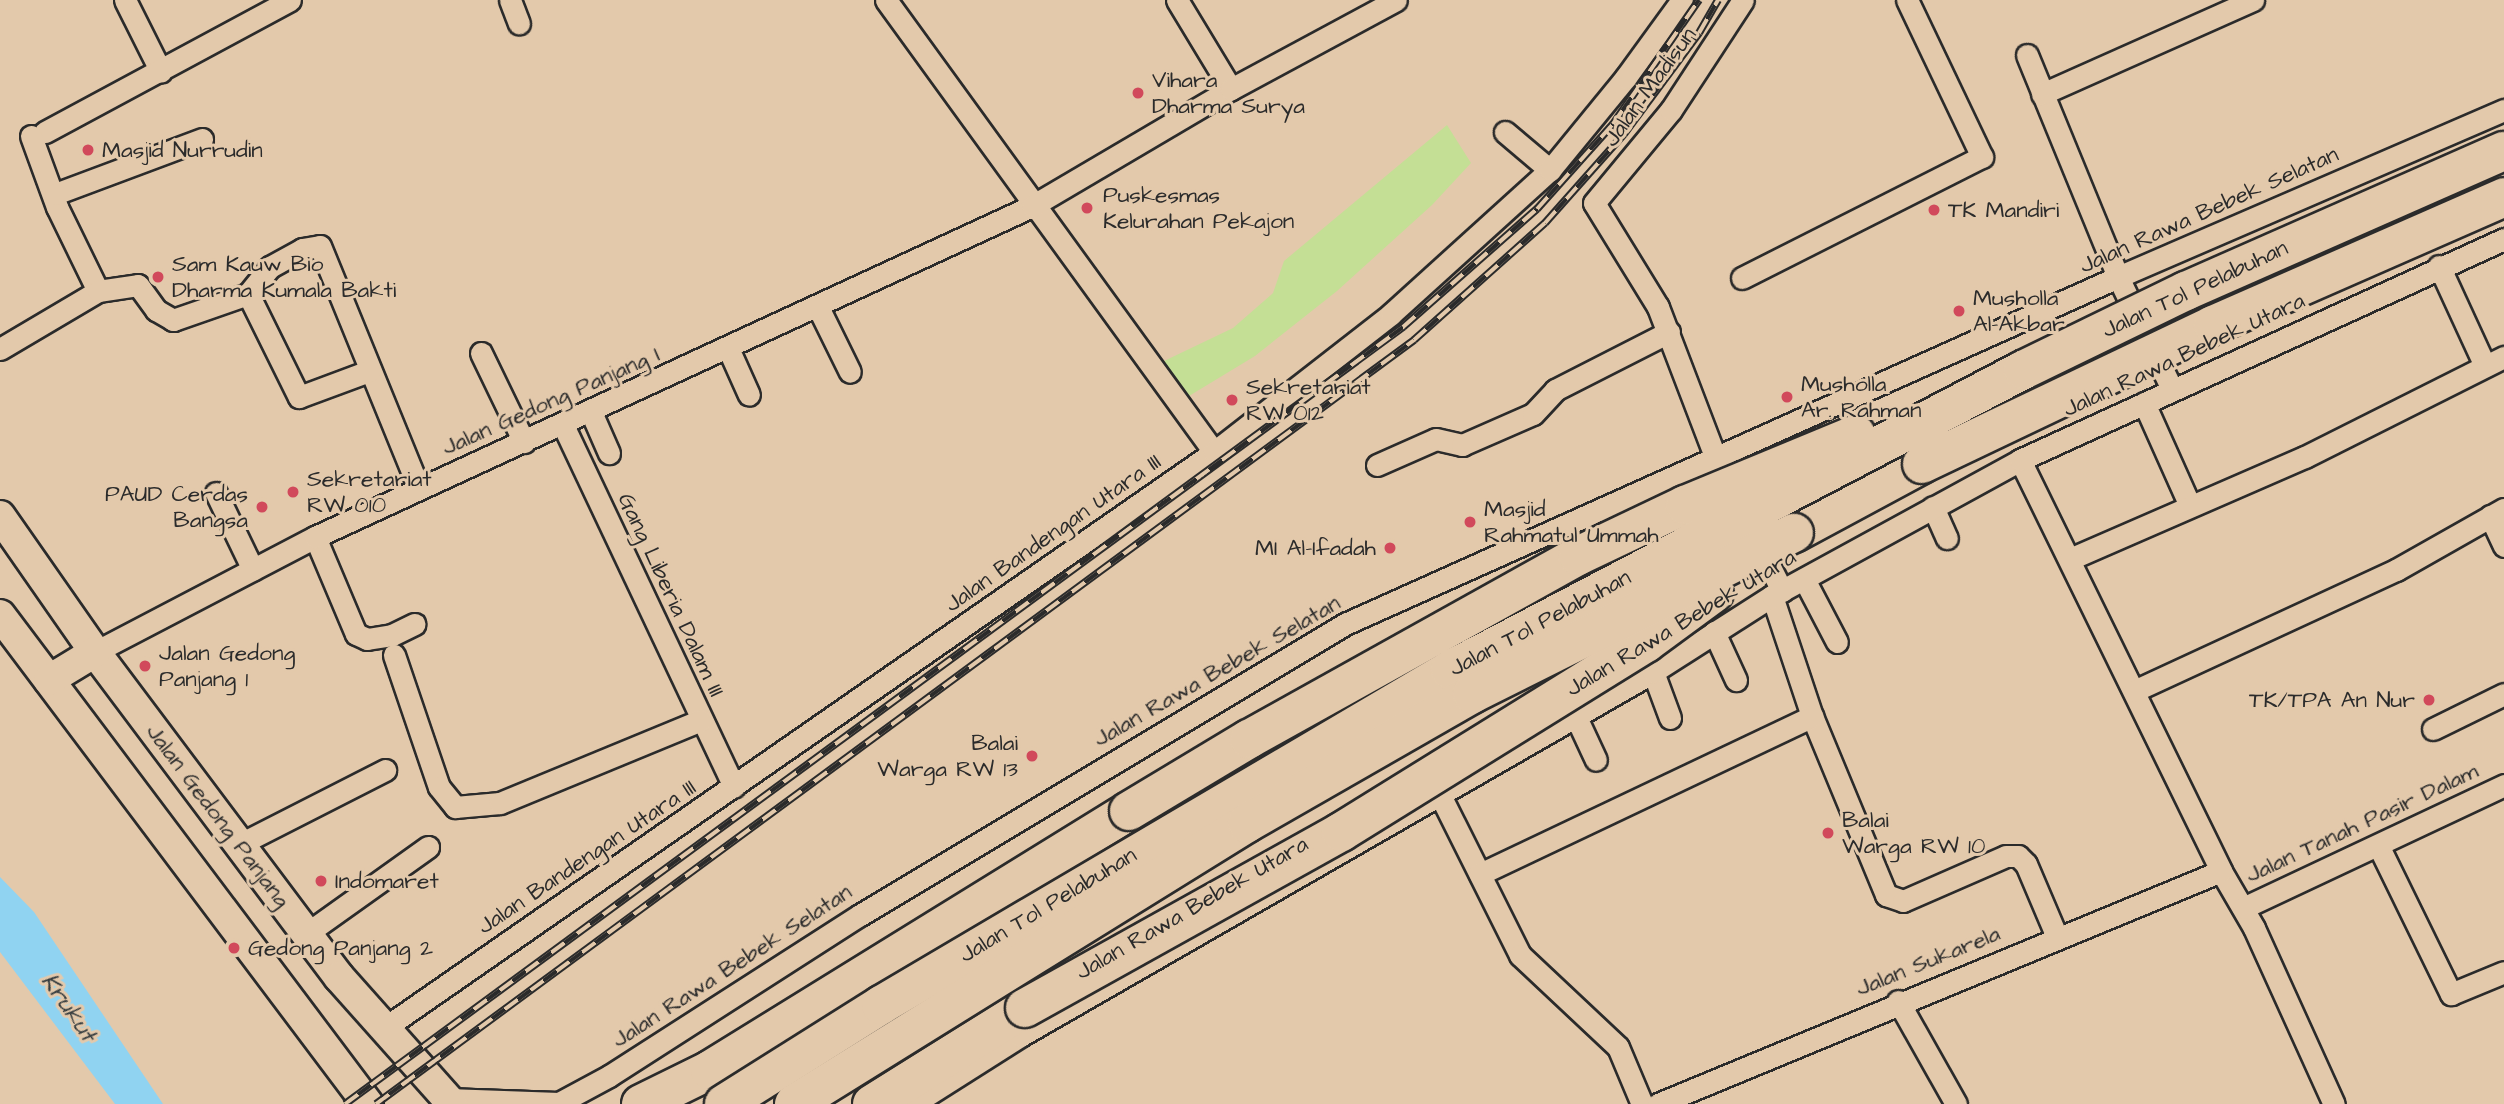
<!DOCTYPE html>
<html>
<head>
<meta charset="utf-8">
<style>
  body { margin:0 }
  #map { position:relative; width:2504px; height:1104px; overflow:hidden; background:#e3c9ab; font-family:"Architects Daughter",sans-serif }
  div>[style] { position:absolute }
  .green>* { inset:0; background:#c4df95 }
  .water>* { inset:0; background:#90d3f1 }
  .roads { filter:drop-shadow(2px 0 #2b2b2b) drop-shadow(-2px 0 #2b2b2b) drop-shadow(0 2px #2b2b2b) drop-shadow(0 -2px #2b2b2b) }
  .minor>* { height:21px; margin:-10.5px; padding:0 10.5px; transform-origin:10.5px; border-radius:10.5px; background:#e3c9ab }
  .secondary>* { height:30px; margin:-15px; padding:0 15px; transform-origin:15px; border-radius:15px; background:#e3c9ab }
  .motorway>* { height:38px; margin:-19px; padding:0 19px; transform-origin:19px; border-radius:19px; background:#e3c9ab }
  .rail>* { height:8px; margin-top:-4px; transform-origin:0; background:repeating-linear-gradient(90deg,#e3c9ab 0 16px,#2b2b2b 0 32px); box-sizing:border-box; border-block:2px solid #2b2b2b }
  .bridges { filter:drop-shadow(2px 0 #2b2b2b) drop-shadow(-2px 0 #2b2b2b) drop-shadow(0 2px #2b2b2b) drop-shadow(0 -2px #2b2b2b) }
  .motorway-bridge>* { height:38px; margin:-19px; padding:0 19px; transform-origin:19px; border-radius:19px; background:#e3c9ab }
  .dots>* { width:19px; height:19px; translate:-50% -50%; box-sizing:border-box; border:4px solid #e3c9ab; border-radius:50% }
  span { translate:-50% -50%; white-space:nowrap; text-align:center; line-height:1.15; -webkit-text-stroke:6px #e3c9ab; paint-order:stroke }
  .poi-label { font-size:23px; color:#2b2b2b }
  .left { translate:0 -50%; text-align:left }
  .right { translate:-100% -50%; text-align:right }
  .street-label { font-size:23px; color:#2b2b2b }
  .water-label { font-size:24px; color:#353c3f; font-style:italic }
</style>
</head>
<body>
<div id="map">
  <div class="green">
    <i style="clip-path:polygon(1447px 125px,1471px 163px,1432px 205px,1337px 291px,1255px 356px,1189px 396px,1162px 362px,1233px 328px,1273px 293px,1284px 261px)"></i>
  </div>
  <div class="water">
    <i style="clip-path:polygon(0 877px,34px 912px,163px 1104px,115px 1104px,0 952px)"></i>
  </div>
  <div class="roads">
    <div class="minor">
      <i style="left:125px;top:0;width:80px;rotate:63.4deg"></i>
      <i style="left:510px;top:0;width:25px;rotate:69deg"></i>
      <i style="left:886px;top:0;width:558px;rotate:54.03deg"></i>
      <i style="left:1177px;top:0;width:104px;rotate:58.8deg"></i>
      <i style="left:2027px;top:55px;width:240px;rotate:67.7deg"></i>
      <i style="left:2118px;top:277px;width:124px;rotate:64.3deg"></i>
      <i style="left:2042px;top:94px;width:231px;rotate:-24deg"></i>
      <i style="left:45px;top:132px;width:278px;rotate:-28.3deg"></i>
      <i style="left:1505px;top:132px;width:59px;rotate:40.2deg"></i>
      <i style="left:31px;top:136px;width:76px;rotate:69.9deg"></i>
      <i style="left:57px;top:207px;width:93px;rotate:64deg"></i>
      <i style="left:55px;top:194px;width:157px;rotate:-20.5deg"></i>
      <i style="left:2439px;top:266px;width:110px;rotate:65.3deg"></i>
      <i style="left:1742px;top:278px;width:269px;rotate:-26.8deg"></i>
      <i style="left:1982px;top:157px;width:174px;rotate:-115.5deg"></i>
      <i style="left:248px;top:294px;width:35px;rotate:-51deg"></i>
      <i style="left:270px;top:267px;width:37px;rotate:-29deg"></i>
      <i style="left:302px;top:249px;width:18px;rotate:-9deg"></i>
      <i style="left:320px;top:246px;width:262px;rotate:67.8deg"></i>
      <i style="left:818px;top:307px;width:72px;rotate:63.8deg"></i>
      <i style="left:728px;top:348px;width:51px;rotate:65.9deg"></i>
      <i style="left:0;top:349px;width:114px;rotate:-30.6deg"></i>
      <i style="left:98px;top:291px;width:40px;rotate:-8.5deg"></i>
      <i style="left:138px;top:285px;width:31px;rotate:54deg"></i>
      <i style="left:156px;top:310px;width:20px;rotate:30deg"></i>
      <i style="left:173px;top:320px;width:79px;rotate:-19.1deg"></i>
      <i style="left:248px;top:294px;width:115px;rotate:63.7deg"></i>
      <i style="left:299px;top:397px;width:75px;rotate:-20.4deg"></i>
      <i style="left:481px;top:353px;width:99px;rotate:64.2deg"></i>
      <i style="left:2144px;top:403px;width:113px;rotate:65.9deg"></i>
      <i style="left:591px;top:412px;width:45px;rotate:66.3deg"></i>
      <i style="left:563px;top:425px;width:400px;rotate:64.7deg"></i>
      <i style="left:2020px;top:460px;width:458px;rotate:63.9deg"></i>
      <i style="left:2221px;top:871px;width:66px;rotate:59.9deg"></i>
      <i style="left:2254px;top:928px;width:193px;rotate:65.6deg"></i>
      <i style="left:1377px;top:465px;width:64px;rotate:-23.8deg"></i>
      <i style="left:1436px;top:439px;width:27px;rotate:13deg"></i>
      <i style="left:1462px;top:445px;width:77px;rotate:-23.6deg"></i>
      <i style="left:1533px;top:414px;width:33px;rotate:-47deg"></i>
      <i style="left:1555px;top:390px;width:128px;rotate:-27deg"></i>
      <i style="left:1721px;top:472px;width:177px;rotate:-110.9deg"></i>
      <i style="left:1658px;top:307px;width:122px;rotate:-121.6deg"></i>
      <i style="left:1594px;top:203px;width:121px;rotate:-50.4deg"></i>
      <i style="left:1671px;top:110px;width:131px;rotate:-56.8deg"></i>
      <i style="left:216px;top:493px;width:85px;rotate:64.3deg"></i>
      <i style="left:1933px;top:507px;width:34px;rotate:66deg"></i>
      <i style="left:2490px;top:516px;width:33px;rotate:65deg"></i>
      <i style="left:315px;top:537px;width:105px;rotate:67.1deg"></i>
      <i style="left:356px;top:634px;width:12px;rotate:24deg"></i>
      <i style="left:367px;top:639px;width:25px;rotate:-9deg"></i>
      <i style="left:392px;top:635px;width:25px;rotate:-26deg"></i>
      <i style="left:1757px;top:541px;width:56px;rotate:63.4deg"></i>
      <i style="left:2070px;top:559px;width:256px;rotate:-23.5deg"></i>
      <i style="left:2305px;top:457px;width:223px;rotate:-26.7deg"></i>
      <i style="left:1804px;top:579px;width:71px;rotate:62.4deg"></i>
      <i style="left:1772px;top:596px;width:126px;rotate:71.6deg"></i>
      <i style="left:1812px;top:716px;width:194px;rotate:67.5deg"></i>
      <i style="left:1886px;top:895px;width:18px;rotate:19deg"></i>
      <i style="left:1903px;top:901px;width:112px;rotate:-23.6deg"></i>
      <i style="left:2006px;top:856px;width:12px"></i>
      <i style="left:2018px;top:856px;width:11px;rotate:45deg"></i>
      <i style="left:2026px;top:864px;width:79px;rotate:67deg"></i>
      <i style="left:1714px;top:632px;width:53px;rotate:65.4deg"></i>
      <i style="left:95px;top:652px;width:248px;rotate:-27.6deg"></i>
      <i style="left:315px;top:537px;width:790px;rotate:-24.78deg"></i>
      <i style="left:1032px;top:206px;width:231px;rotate:-30.5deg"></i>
      <i style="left:1231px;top:89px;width:187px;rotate:-28.3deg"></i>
      <i style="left:394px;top:655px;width:139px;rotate:71.2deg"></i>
      <i style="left:439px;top:787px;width:26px;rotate:51deg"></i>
      <i style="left:455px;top:807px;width:45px;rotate:-5.1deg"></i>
      <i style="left:500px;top:803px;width:217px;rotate:-22.4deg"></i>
      <i style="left:1653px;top:672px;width:49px;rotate:69.7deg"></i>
      <i style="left:2134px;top:691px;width:289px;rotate:-24.8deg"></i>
      <i style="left:2396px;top:570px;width:124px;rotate:-29.5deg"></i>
      <i style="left:1576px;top:717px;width:47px;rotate:65.1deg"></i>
      <i style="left:2433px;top:729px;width:79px;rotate:-26.2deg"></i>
      <i style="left:1440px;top:795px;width:179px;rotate:63.4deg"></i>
      <i style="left:1520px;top:955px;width:134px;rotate:43.2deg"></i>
      <i style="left:1618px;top:1047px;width:62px;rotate:67.2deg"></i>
      <i style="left:240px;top:844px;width:163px;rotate:-27deg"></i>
      <i style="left:2379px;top:847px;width:164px;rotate:63.9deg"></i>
      <i style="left:2451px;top:994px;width:57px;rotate:-22.5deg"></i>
      <i style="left:1480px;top:874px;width:368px;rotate:-25.4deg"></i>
      <i style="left:2243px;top:908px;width:289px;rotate:-25.2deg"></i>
      <i style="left:306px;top:934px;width:150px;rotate:-35.5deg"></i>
      <i style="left:1898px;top:1001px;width:118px;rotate:60.6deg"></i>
      <i style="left:383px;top:1029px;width:1012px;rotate:-34.77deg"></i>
      <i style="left:1214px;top:452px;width:224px;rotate:-37.9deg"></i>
      <i style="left:1391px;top:314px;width:215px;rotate:-42.2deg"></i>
      <i style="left:1550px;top:170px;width:120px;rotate:-50.7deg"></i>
      <i style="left:1626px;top:77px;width:95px;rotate:-54deg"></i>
      <i style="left:447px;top:1099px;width:112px;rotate:2deg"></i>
      <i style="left:559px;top:1103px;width:57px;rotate:-28.4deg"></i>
      <i style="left:609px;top:1076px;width:298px;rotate:-32.7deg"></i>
      <i style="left:860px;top:915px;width:566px;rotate:-30.96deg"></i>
      <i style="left:1345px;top:624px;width:847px;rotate:-24.18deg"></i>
      <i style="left:2118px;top:277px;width:421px;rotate:-23.4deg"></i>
      <i style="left:913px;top:1104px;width:127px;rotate:-32.4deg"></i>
      <i style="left:1020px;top:1036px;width:730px;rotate:-29.9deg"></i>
      <i style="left:1653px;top:672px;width:141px;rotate:-32.6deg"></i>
      <i style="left:1772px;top:596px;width:283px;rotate:-28.7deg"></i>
      <i style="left:2020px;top:460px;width:532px;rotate:-24.54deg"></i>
      <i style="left:1658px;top:1104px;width:609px;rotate:-22.48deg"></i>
    </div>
    <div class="secondary">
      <i style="left:0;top:516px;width:166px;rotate:55.1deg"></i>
      <i style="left:95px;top:652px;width:406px;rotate:53.1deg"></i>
      <i style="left:339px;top:977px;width:170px;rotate:48.3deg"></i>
      <i style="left:0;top:615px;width:612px;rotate:53.04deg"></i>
      <i style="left:49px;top:680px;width:54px;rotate:-31.3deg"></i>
    </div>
    <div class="motorway">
      <i style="left:1794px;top:533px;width:145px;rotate:-28.3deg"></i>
      <i style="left:641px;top:1104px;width:77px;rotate:-26.2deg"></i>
      <i style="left:710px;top:1070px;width:493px;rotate:-31.7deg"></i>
      <i style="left:872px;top:1104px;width:181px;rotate:-32.1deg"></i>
    </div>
  </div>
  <div class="rail">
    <i style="left:345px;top:1104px;width:1313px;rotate:-36.29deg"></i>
    <i style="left:1403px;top:327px;width:179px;rotate:-41.4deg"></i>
    <i style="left:1537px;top:209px;width:114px;rotate:-48.2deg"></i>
    <i style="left:1613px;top:124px;width:151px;rotate:-55.3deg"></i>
    <i style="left:376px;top:1104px;width:1289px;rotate:-36.35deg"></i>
    <i style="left:1414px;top:340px;width:176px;rotate:-41.8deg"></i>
    <i style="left:1545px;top:223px;width:119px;rotate:-48.4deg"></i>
    <i style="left:1624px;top:134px;width:126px;rotate:-53.4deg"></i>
    <i style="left:1699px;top:33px;width:38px;rotate:-60deg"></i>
  </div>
  <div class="bridges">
    <div class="motorway-bridge">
      <i style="left:1922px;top:464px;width:322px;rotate:-25.5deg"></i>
      <i style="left:2213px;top:325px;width:318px;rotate:-23.7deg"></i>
      <i style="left:1129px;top:811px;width:140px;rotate:-31deg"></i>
      <i style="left:1249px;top:739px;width:376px;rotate:-29.1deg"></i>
      <i style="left:1578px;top:556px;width:119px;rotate:-25.5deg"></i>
      <i style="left:1685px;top:505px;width:185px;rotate:-22.5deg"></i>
      <i style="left:1025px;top:1008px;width:362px;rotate:-29.1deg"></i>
      <i style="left:1341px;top:832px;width:359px;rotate:-31.8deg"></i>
      <i style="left:1646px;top:643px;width:84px;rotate:-36.3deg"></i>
      <i style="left:724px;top:1104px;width:186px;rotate:-32.2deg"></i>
      <i style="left:881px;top:1005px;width:660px;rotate:-30.49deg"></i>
      <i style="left:1450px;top:670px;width:647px;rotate:-27.63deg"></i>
      <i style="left:2023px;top:370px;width:181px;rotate:-25.9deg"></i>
      <i style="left:2186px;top:291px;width:347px;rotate:-23.8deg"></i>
      <i style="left:794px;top:1104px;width:533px;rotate:-31.81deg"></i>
      <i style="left:1247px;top:823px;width:259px;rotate:-29.8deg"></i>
      <i style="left:1472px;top:694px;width:360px;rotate:-26.6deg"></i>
    </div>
  </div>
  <div class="dots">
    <i style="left:1138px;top:93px;background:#d1495b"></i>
    <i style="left:88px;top:150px;background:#d1495b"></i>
    <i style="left:1087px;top:208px;background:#d1495b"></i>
    <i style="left:1934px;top:210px;background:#d1495b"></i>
    <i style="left:158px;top:277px;background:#d1495b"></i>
    <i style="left:1959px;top:311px;background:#d1495b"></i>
    <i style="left:1787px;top:397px;background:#d1495b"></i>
    <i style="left:1232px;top:400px;background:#d1495b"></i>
    <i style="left:293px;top:492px;background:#d1495b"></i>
    <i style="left:262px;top:507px;background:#d1495b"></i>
    <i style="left:1470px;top:522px;background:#d1495b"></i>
    <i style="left:1390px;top:548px;background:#d1495b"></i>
    <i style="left:145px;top:666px;background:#d1495b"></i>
    <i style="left:2429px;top:700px;background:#d1495b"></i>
    <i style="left:1032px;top:756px;background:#d1495b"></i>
    <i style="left:1828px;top:833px;background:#d1495b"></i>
    <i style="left:321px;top:881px;background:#d1495b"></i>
    <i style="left:234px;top:948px;background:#d1495b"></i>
  </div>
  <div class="poi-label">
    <span class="left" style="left:1152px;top:93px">Vihara<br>Dharma Surya</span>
    <span class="left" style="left:102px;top:150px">Masjid Nurrudin</span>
    <span class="left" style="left:1103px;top:208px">Puskesmas<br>Kelurahan Pekajon</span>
    <span class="left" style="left:1948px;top:210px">TK Mandiri</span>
    <span class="left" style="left:172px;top:277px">Sam Kauw Bio<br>Dharma Kumala Bakti</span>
    <span class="left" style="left:1973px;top:311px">Musholla<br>Al-Akbar</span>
    <span class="left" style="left:1801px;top:397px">Musholla<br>Ar. Rahman</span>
    <span class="left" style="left:1246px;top:400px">Sekretariat<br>RW 012</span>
    <span class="left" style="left:307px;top:492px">Sekretariat<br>RW 010</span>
    <span class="right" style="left:248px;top:507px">PAUD Cerdas<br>Bangsa</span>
    <span class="left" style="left:1484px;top:522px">Masjid<br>Rahmatul Ummah</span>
    <span class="right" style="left:1376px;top:548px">MI Al-Ifadah</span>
    <span class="left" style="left:159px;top:666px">Jalan Gedong<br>Panjang 1</span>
    <span class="right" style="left:2415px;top:700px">TK/TPA An Nur</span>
    <span class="right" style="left:1018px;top:756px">Balai<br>Warga RW 13</span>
    <span class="left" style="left:1842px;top:833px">Balai<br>Warga RW 10</span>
    <span class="left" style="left:335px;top:881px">Indomaret</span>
    <span class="left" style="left:248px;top:948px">Gedong Panjang 2</span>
  </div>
  <div class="street-label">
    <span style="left:1650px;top:87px;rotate:-54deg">Jalan Madisun</span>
    <span style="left:2209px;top:210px;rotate:-24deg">Jalan Rawa Bebek Selatan</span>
    <span style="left:2195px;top:289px;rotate:-25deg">Jalan Tol Pelabuhan</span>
    <span style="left:2184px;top:355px;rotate:-25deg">Jalan Rawa Bebek Utara</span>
    <span style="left:551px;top:401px;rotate:-24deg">Jalan Gedong Panjang I</span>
    <span style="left:1053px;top:533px;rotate:-35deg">Jalan Bandengan Utara III</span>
    <span style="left:671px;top:595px;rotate:65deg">Gang Liberia Dalam III</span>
    <span style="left:1540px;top:623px;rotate:-28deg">Jalan Tol Pelabuhan</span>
    <span style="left:1681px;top:623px;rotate:-31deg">Jalan Rawa Bebek Utara</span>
    <span style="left:1217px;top:671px;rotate:-30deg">Jalan Rawa Bebek Selatan</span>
    <span style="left:218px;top:816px;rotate:53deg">Jalan Gedong Panjang</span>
    <span style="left:2362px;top:823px;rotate:-25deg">Jalan Tanah Pasir Dalam</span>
    <span style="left:587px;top:857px;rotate:-34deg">Jalan Bandengan Utara III</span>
    <span style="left:1048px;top:905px;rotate:-31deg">Jalan Tol Pelabuhan</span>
    <span style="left:1192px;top:908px;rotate:-30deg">Jalan Rawa Bebek Utara</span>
    <span style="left:1928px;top:961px;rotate:-22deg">Jalan Sukarela</span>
    <span style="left:732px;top:966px;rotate:-33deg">Jalan Rawa Bebek Selatan</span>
  </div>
  <div class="water-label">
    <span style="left:68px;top:1008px;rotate:55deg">Krukut</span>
  </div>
</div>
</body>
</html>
